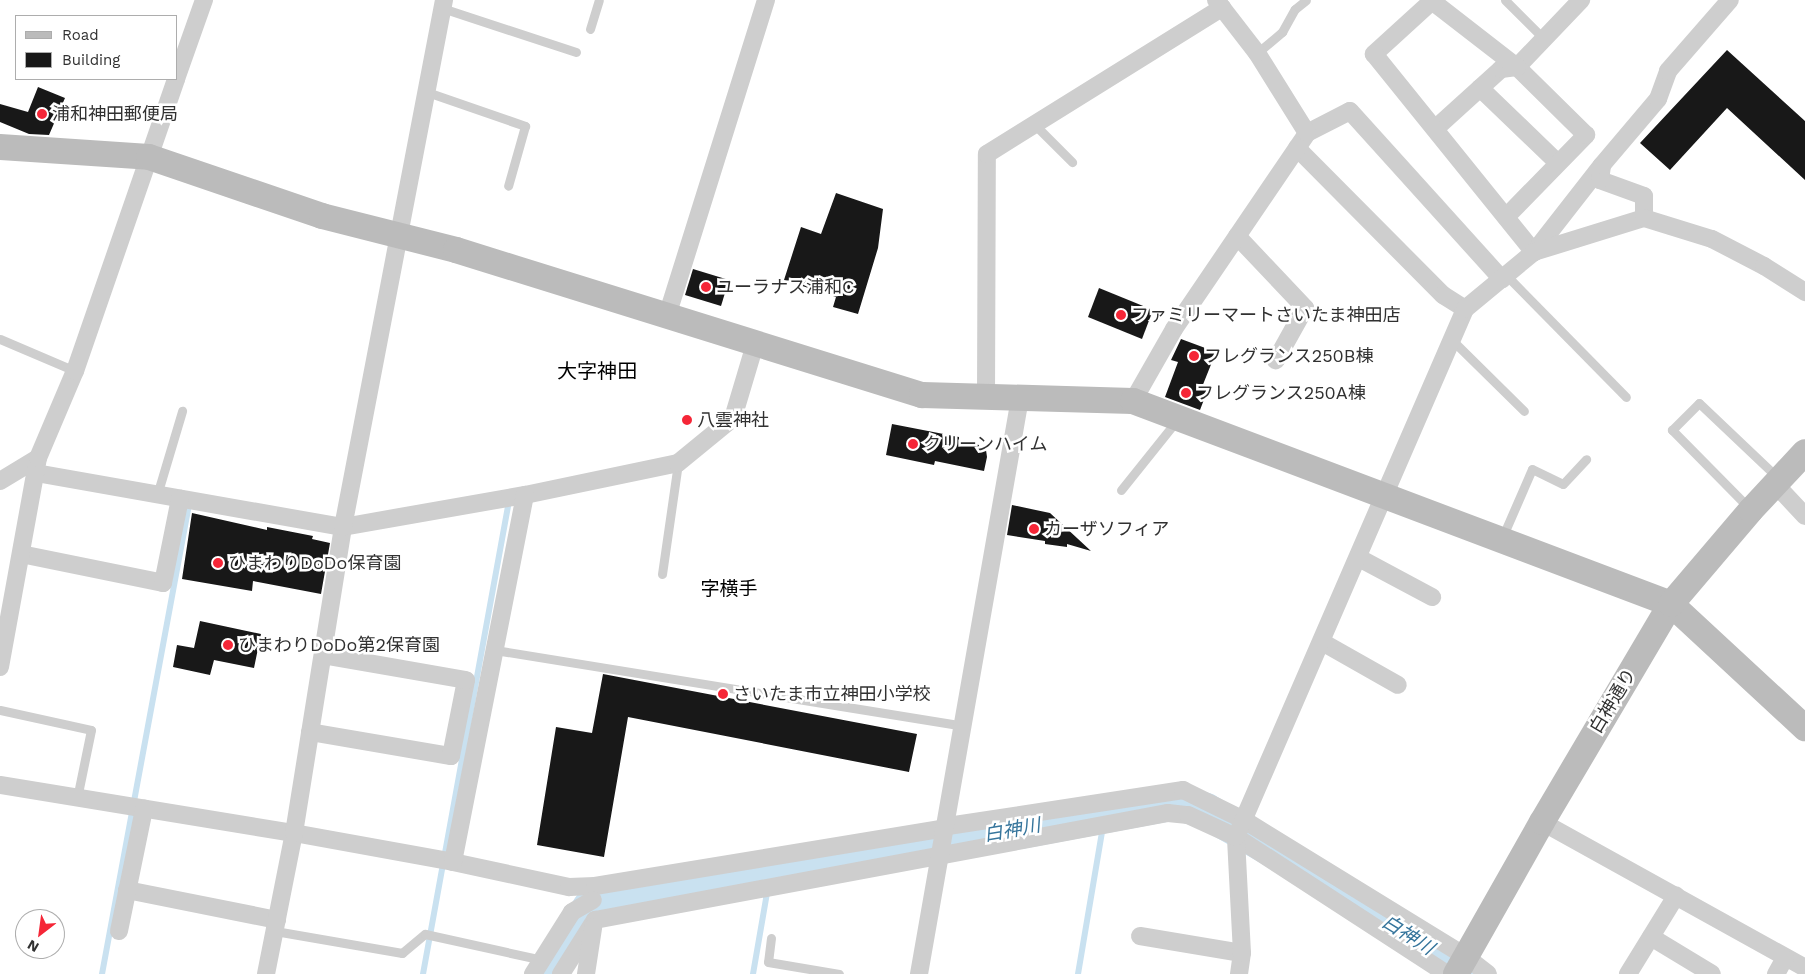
<!DOCTYPE html>
<html>
<head>
<meta charset="utf-8">
<style>
  body { margin:0 }
  #map { position:relative; width:1805px; height:974px; overflow:hidden; background:#fff; font-family:"Work Sans","Noto Sans JP",sans-serif }
  div>[style] { position:absolute }
  .stream>* { height:6px; margin:-3px; padding:0 3px; transform-origin:3px; border-radius:3px; background:#c9e1f0 }
  .river>* { height:36px; margin:-18px; padding:0 18px; transform-origin:18px; border-radius:18px; background:#c9e1f0 }
  .building>* { inset:0; background:#181818 }
  .lane>* { height:9px; margin:-4.5px; padding:0 4.5px; transform-origin:4.5px; border-radius:4.5px; background:#cecece }
  .street>* { height:18px; margin:-9px; padding:0 9px; transform-origin:9px; border-radius:9px; background:#cecece }
  .secondary>* { height:26px; margin:-13px; padding:0 13px; transform-origin:13px; border-radius:13px; background:#bbb }
  .dots>* { width:14px; height:14px; translate:-50% -50%; box-sizing:border-box; border:2px solid #fff; border-radius:50% }
  span { translate:-50% -50%; white-space:nowrap; text-align:center; line-height:1.15; -webkit-text-stroke:5px #fff; paint-order:stroke }
  .poi-label { font-size:18px; color:#313131 }
  .left { translate:0 -50%; text-align:left }
  .street-label { font-size:18px; color:#313131 }
  .neighbourhood-label { font-size:19px; color:#000 }
  .water-label { font-size:19px; color:#36759c; font-style:italic }
  .quarter-label { font-size:20px; color:#000 }
  .legend { position:absolute; left:15px; top:15px; width:162px; height:65px; box-sizing:border-box; background:#fff; border:1px solid #adadad; margin:0; padding:6px 9px; list-style:none; font-size:15px; color:#313131 }
  .legend li { display:flex; align-items:center; gap:10px; height:25px }
  .legend b { width:25px; border:1px solid #adadad }
  .north { position:absolute; left:15px; top:909px; width:50px; height:50px; box-sizing:border-box; background:#fff; border:1px solid #adadad; border-radius:50%; rotate:210deg; font-size:14px; font-weight:700; line-height:20px; text-align:center; color:#313131 }
  .north::after { content:''; display:block; margin:auto; width:18px; height:22px; background:#f52637; clip-path:polygon(50% 0,100% 100%,50% 72%,0 100%) }
</style>
</head>
<body>
<div id="map">
  <div class="stream">
    <i style="left:102px;top:974px;width:477px;rotate:-79.5deg"></i>
    <i style="left:423px;top:974px;width:475px;rotate:-79.7deg"></i>
    <i style="left:753px;top:974px;width:106px;rotate:-80.2deg"></i>
    <i style="left:1078px;top:974px;width:161px;rotate:-80.4deg"></i>
  </div>
  <div class="river">
    <i style="left:548px;top:974px;width:78px;rotate:-57.5deg"></i>
    <i style="left:590px;top:908px;width:30px;rotate:-23deg"></i>
    <i style="left:618px;top:896px;width:296px;rotate:-9.7deg"></i>
    <i style="left:910px;top:846px;width:111px;rotate:-7.8deg"></i>
    <i style="left:1020px;top:831px;width:158px;rotate:-10.6deg"></i>
    <i style="left:1175px;top:802px;width:32px;rotate:16deg"></i>
    <i style="left:1206px;top:811px;width:76px;rotate:29.9deg"></i>
    <i style="left:1272px;top:849px;width:233px;rotate:32.4deg"></i>
  </div>
  <div class="building">
    <i style="clip-path:polygon(1727px 50px,1805px 121px,1805px 180px,1727px 108px,1670px 170px,1640px 143px)"></i>
    <i style="clip-path:polygon(38px 87px,65px 98px,49px 135px,29px 134px,0 122px,0 104px,28px 112px)"></i>
    <i style="clip-path:polygon(836px 193px,883px 209px,878px 248px,858px 314px,833px 307px,836px 297px,784px 280px,801px 227px,821px 234px)"></i>
    <i style="clip-path:polygon(693px 269px,729px 280px,721px 306px,685px 295px)"></i>
    <i style="clip-path:polygon(1099px 288px,1153px 310px,1142px 339px,1088px 317px)"></i>
    <i style="clip-path:polygon(1181px 339px,1216px 352px,1202px 387px,1208px 389px,1200px 410px,1165px 397px,1178px 362px,1171px 360px)"></i>
    <i style="clip-path:polygon(892px 424px,959px 437px,959px 440px,979px 445px,978px 449px,986px 450px,987px 457px,984px 471px,935px 461px,934px 465px,886px 455px)"></i>
    <i style="clip-path:polygon(1012px 505px,1050px 513px,1091px 551px,1067px 544px,1067px 547px,1045px 544px,1045px 541px,1007px 535px)"></i>
    <i style="clip-path:polygon(192px 513px,267px 530px,267px 527px,313px 536px,312px 539px,330px 543px,321px 594px,253px 581px,252px 591px,182px 579px)"></i>
    <i style="clip-path:polygon(200px 621px,261px 634px,254px 668px,214px 660px,210px 675px,173px 667px,177px 645px,194px 648px)"></i>
    <i style="clip-path:polygon(603px 674px,917px 734px,909px 772px,628px 717px,604px 857px,537px 845px,556px 727px,592px 733px)"></i>
  </div>
  <div class="lane">
    <i style="left:1505px;top:0;width:55px;rotate:45deg"></i>
    <i style="left:442px;top:8px;width:141px;rotate:18.2deg"></i>
    <i style="left:590px;top:29px;width:30px;rotate:-73deg"></i>
    <i style="left:1257px;top:53px;width:33px;rotate:-40deg"></i>
    <i style="left:1282px;top:32px;width:26px;rotate:-61deg"></i>
    <i style="left:1295px;top:9px;width:14px;rotate:-39deg"></i>
    <i style="left:427px;top:92px;width:104px;rotate:19.1deg"></i>
    <i style="left:525px;top:126px;width:62px;rotate:105.8deg"></i>
    <i style="left:1034px;top:124px;width:54px;rotate:45deg"></i>
    <i style="left:1506px;top:275px;width:171px;rotate:45.5deg"></i>
    <i style="left:0;top:339px;width:82px;rotate:23.1deg"></i>
    <i style="left:1452px;top:340px;width:101px;rotate:44.6deg"></i>
    <i style="left:1121px;top:490px;width:90px;rotate:-51.3deg"></i>
    <i style="left:157px;top:495px;width:88px;rotate:-73.4deg"></i>
    <i style="left:1749px;top:508px;width:110px;rotate:-134.6deg"></i>
    <i style="left:1672px;top:430px;width:38px;rotate:-45deg"></i>
    <i style="left:1699px;top:403px;width:108px;rotate:43.5deg"></i>
    <i style="left:1502px;top:538px;width:75px;rotate:-66.5deg"></i>
    <i style="left:1532px;top:469px;width:34px;rotate:26deg"></i>
    <i style="left:1563px;top:484px;width:34px;rotate:-47deg"></i>
    <i style="left:662px;top:574px;width:112px;rotate:-81.8deg"></i>
    <i style="left:495px;top:650px;width:474px;rotate:9.2deg"></i>
    <i style="left:0;top:710px;width:93px;rotate:12.4deg"></i>
    <i style="left:91px;top:730px;width:69px;rotate:101.6deg"></i>
    <i style="left:275px;top:931px;width:129px;rotate:9.8deg"></i>
    <i style="left:402px;top:953px;width:30px;rotate:-40deg"></i>
    <i style="left:425px;top:934px;width:120px;rotate:12.5deg"></i>
    <i style="left:771px;top:938px;width:24px;rotate:97deg"></i>
    <i style="left:768px;top:962px;width:72px;rotate:9.6deg"></i>
  </div>
  <div class="street">
    <i style="left:176px;top:79px;width:84px;rotate:-70.5deg"></i>
    <i style="left:1480px;top:88px;width:108px;rotate:43.9deg"></i>
    <i style="left:1436px;top:128px;width:88px;rotate:-42.2deg"></i>
    <i style="left:1501px;top:69px;width:16px;rotate:-7deg"></i>
    <i style="left:1517px;top:67px;width:93px;rotate:-46.3deg"></i>
    <i style="left:1307px;top:133px;width:48px;rotate:-27.1deg"></i>
    <i style="left:1350px;top:111px;width:227px;rotate:47.9deg"></i>
    <i style="left:1297px;top:148px;width:207px;rotate:45.2deg"></i>
    <i style="left:1443px;top:295px;width:26px;rotate:32deg"></i>
    <i style="left:1506px;top:217px;width:115px;rotate:-45.7deg"></i>
    <i style="left:1586px;top:135px;width:97px;rotate:-135.4deg"></i>
    <i style="left:1517px;top:67px;width:108px;rotate:-142.2deg"></i>
    <i style="left:1432px;top:1px;width:79px;rotate:137.6deg"></i>
    <i style="left:1374px;top:54px;width:255px;rotate:51.1deg"></i>
    <i style="left:1534px;top:252px;width:110px;rotate:-52deg"></i>
    <i style="left:1644px;top:218px;width:22px;rotate:-90deg"></i>
    <i style="left:1644px;top:196px;width:47px;rotate:-160deg"></i>
    <i style="left:1600px;top:180px;width:15px;rotate:-82deg"></i>
    <i style="left:1602px;top:165px;width:87px;rotate:-49.7deg"></i>
    <i style="left:1658px;top:99px;width:30px;rotate:-70deg"></i>
    <i style="left:1668px;top:71px;width:94px;rotate:-48.9deg"></i>
    <i style="left:1237px;top:236px;width:99px;rotate:46.6deg"></i>
    <i style="left:1305px;top:308px;width:60px;rotate:119.1deg"></i>
    <i style="left:667px;top:316px;width:331px;rotate:-72.6deg"></i>
    <i style="left:986px;top:397px;width:243px;rotate:-89.8deg"></i>
    <i style="left:987px;top:154px;width:277px;rotate:-31.9deg"></i>
    <i style="left:1133px;top:401px;width:83px;rotate:-60.3deg"></i>
    <i style="left:1174px;top:329px;width:237px;rotate:-55.8deg"></i>
    <i style="left:1307px;top:133px;width:94px;rotate:-122deg"></i>
    <i style="left:1257px;top:53px;width:67px;rotate:-127.7deg"></i>
    <i style="left:36px;top:473px;width:312px;rotate:10deg"></i>
    <i style="left:343px;top:527px;width:185px;rotate:-10deg"></i>
    <i style="left:525px;top:495px;width:156px;rotate:-11.8deg"></i>
    <i style="left:678px;top:463px;width:71px;rotate:-39.3deg"></i>
    <i style="left:733px;top:418px;width:77px;rotate:-73.4deg"></i>
    <i style="left:0;top:481px;width:44px;rotate:-31.2deg"></i>
    <i style="left:1775px;top:484px;width:44px;rotate:46.8deg"></i>
    <i style="left:21px;top:554px;width:145px;rotate:11.5deg"></i>
    <i style="left:163px;top:583px;width:86px;rotate:-78.6deg"></i>
    <i style="left:1359px;top:558px;width:83px;rotate:28.1deg"></i>
    <i style="left:1322px;top:642px;width:87px;rotate:29.5deg"></i>
    <i style="left:0;top:667px;width:212px;rotate:-79.7deg"></i>
    <i style="left:38px;top:458px;width:95px;rotate:-67deg"></i>
    <i style="left:75px;top:371px;width:309px;rotate:-70.9deg"></i>
    <i style="left:310px;top:732px;width:143px;rotate:9.7deg"></i>
    <i style="left:451px;top:756px;width:77px;rotate:-78.8deg"></i>
    <i style="left:466px;top:680px;width:145px;rotate:-170.1deg"></i>
    <i style="left:0;top:785px;width:298px;rotate:9.3deg"></i>
    <i style="left:294px;top:833px;width:162px;rotate:10.3deg"></i>
    <i style="left:453px;top:862px;width:119px;rotate:12.2deg"></i>
    <i style="left:569px;top:887px;width:26px;rotate:-2deg"></i>
    <i style="left:595px;top:886px;width:355px;rotate:-9.4deg"></i>
    <i style="left:945px;top:828px;width:4px;rotate:-34deg"></i>
    <i style="left:948px;top:826px;width:238px;rotate:-8.7deg"></i>
    <i style="left:1183px;top:790px;width:68px;rotate:26.2deg"></i>
    <i style="left:1244px;top:820px;width:259px;rotate:31.6deg"></i>
    <i style="left:1465px;top:956px;width:29px;rotate:38deg"></i>
    <i style="left:1542px;top:822px;width:301px;rotate:29deg"></i>
    <i style="left:453px;top:862px;width:374px;rotate:-78.9deg"></i>
    <i style="left:127px;top:890px;width:153px;rotate:11.3deg"></i>
    <i style="left:119px;top:931px;width:125px;rotate:-78.4deg"></i>
    <i style="left:1140px;top:936px;width:103px;rotate:9.5deg"></i>
    <i style="left:1651px;top:937px;width:71px;rotate:31.2deg"></i>
    <i style="left:266px;top:974px;width:144px;rotate:-78.8deg"></i>
    <i style="left:294px;top:833px;width:310px;rotate:-80.9deg"></i>
    <i style="left:343px;top:527px;width:537px;rotate:-79.15deg"></i>
    <i style="left:533px;top:974px;width:73px;rotate:-57.8deg"></i>
    <i style="left:572px;top:912px;width:24px;rotate:-30deg"></i>
    <i style="left:561px;top:974px;width:64px;rotate:-57.8deg"></i>
    <i style="left:595px;top:920px;width:583px;rotate:-10.58deg"></i>
    <i style="left:1168px;top:813px;width:20px;rotate:6deg"></i>
    <i style="left:1188px;top:815px;width:53px;rotate:24.6deg"></i>
    <i style="left:1236px;top:837px;width:252px;rotate:33deg"></i>
    <i style="left:586px;top:974px;width:47px;rotate:-81.3deg"></i>
    <i style="left:919px;top:974px;width:585px;rotate:-80.05deg"></i>
    <i style="left:1239px;top:974px;width:21px;rotate:-82deg"></i>
    <i style="left:1242px;top:953px;width:116px;rotate:-93deg"></i>
    <i style="left:1236px;top:837px;width:576px;rotate:-66.55deg"></i>
    <i style="left:1465px;top:309px;width:89px;rotate:-39.6deg"></i>
    <i style="left:1534px;top:252px;width:115px;rotate:-17.2deg"></i>
    <i style="left:1644px;top:218px;width:71px;rotate:17.2deg"></i>
    <i style="left:1712px;top:239px;width:59px;rotate:27.4deg"></i>
    <i style="left:1764px;top:266px;width:49px;rotate:32.4deg"></i>
    <i style="left:1628px;top:974px;width:92px;rotate:-58.4deg"></i>
    <i style="left:1776px;top:974px;width:18px;rotate:-61deg"></i>
  </div>
  <div class="secondary">
    <i style="left:0;top:147px;width:149px;rotate:3.8deg"></i>
    <i style="left:149px;top:157px;width:183px;rotate:18.8deg"></i>
    <i style="left:322px;top:216px;width:138px;rotate:14.2deg"></i>
    <i style="left:456px;top:250px;width:488px;rotate:17.3deg"></i>
    <i style="left:922px;top:395px;width:211px;rotate:1.6deg"></i>
    <i style="left:1133px;top:401px;width:575px;rotate:20.67deg"></i>
    <i style="left:1671px;top:604px;width:183px;rotate:42.8deg"></i>
    <i style="left:1456px;top:974px;width:175px;rotate:-60.5deg"></i>
    <i style="left:1542px;top:822px;width:253px;rotate:-59.4deg"></i>
    <i style="left:1671px;top:604px;width:123px;rotate:-49.6deg"></i>
    <i style="left:1751px;top:510px;width:79px;rotate:-47deg"></i>
  </div>
  <div class="dots">
    <i style="left:42px;top:114px;background:#f52637"></i>
    <i style="left:706px;top:287px;background:#f52637"></i>
    <i style="left:1121px;top:315px;background:#f52637"></i>
    <i style="left:1194px;top:356px;background:#f52637"></i>
    <i style="left:1186px;top:393px;background:#f52637"></i>
    <i style="left:687px;top:420px;background:#f52637"></i>
    <i style="left:913px;top:444px;background:#f52637"></i>
    <i style="left:1034px;top:529px;background:#f52637"></i>
    <i style="left:218px;top:563px;background:#f52637"></i>
    <i style="left:228px;top:645px;background:#f52637"></i>
    <i style="left:723px;top:694px;background:#f52637"></i>
  </div>
  <div class="poi-label">
    <span class="left" style="left:52px;top:114px">浦和神田郵便局</span>
    <span class="left" style="left:716px;top:287px">ユーラナス浦和C</span>
    <span class="left" style="left:1131px;top:315px">ファミリーマートさいたま神田店</span>
    <span class="left" style="left:1204px;top:356px">フレグランス250B棟</span>
    <span class="left" style="left:1196px;top:393px">フレグランス250A棟</span>
    <span class="left" style="left:697px;top:420px">八雲神社</span>
    <span class="left" style="left:923px;top:444px">クリーンハイム</span>
    <span class="left" style="left:1044px;top:529px">カーザソフィア</span>
    <span class="left" style="left:228px;top:563px">ひまわりDoDo保育園</span>
    <span class="left" style="left:238px;top:645px">ひまわりDoDo第2保育園</span>
    <span class="left" style="left:733px;top:694px">さいたま市立神田小学校</span>
  </div>
  <div class="street-label">
    <span style="left:1613px;top:701px;rotate:-59deg">白神通り</span>
  </div>
  <div class="neighbourhood-label">
    <span style="left:729px;top:589px">字横手</span>
  </div>
  <div class="water-label">
    <span style="left:1012px;top:830px;rotate:-10deg">白神川</span>
    <span style="left:1408px;top:935px;rotate:32deg">白神川</span>
  </div>
  <div class="quarter-label">
    <span style="left:597px;top:371px">大字神田</span>
  </div>
  <ul class="legend">
  <li><b style="height:6px;background:#bbb"></b>Road</li>
  <li><b style="height:14px;background:#181818"></b>Building</li>
  </ul>
  <div class="north">N</div>
</div>
</body>
</html>
